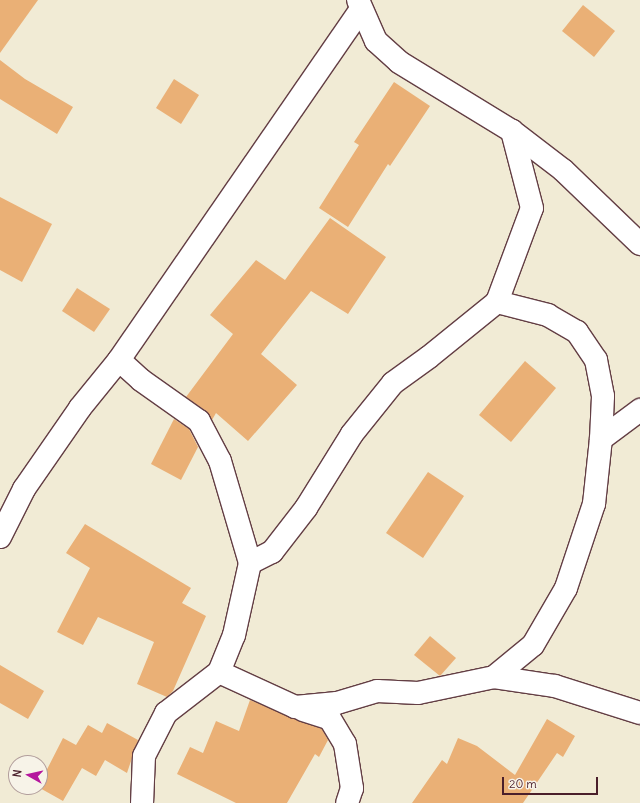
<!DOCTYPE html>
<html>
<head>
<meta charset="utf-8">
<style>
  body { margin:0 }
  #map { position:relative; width:640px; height:803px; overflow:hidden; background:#f1ebd5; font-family:Delius,sans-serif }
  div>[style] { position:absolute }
  .building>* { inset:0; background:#eab076 }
  .roads { filter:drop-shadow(1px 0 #633e44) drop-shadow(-1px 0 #633e44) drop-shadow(0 1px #633e44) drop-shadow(0 -1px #633e44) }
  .street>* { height:22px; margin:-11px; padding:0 11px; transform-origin:11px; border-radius:11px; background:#fff }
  span { translate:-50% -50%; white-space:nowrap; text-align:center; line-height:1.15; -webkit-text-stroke:3px #f7f3e8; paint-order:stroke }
  .north { position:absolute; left:8px; top:755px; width:40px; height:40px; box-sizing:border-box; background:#f7f3e8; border:1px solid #b29e9c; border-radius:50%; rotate:278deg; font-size:11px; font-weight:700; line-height:16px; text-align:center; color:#4a1f2b }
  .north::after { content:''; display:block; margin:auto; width:14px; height:18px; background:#b5179e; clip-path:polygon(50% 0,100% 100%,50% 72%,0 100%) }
  .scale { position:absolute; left:502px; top:777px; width:96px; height:18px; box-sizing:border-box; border:2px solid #4a1f2b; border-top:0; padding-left:5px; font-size:12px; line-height:14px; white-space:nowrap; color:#4a1f2b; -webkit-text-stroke:3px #f7f3e8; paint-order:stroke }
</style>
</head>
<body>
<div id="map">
  <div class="building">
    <i style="clip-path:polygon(0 0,38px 0,0 53px)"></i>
    <i style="clip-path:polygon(583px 5px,615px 31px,594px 57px,562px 31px)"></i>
    <i style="clip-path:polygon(0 60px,25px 79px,73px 107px,57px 134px,0 99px)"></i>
    <i style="clip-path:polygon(174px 79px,199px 95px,181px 124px,156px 108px)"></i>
    <i style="clip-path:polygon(394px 82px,430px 106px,390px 166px,388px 164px,348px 227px,319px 208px,359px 145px,354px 142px)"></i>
    <i style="clip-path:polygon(0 197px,52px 224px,22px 282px,0 270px)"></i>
    <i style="clip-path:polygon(330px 218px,386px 257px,348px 314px,311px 291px,261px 354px,297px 385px,248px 441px,216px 413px,212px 420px,206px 411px,186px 397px,233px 334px,210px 315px,256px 260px,285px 280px)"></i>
    <i style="clip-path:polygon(77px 288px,110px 309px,94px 332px,62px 311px)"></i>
    <i style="clip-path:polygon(525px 361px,556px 388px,511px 442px,479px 415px)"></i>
    <i style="clip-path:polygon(174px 419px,189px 429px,198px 447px,181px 480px,151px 464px)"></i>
    <i style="clip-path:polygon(428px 472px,464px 496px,423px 558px,386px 533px)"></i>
    <i style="clip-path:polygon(85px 524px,191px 588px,182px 603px,206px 616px,173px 691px,167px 697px,137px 684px,154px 642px,98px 617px,83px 645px,57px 632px,90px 568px,66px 553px)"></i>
    <i style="clip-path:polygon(430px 636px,456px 658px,440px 676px,414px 655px)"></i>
    <i style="clip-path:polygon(0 665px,44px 691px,28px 719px,0 703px)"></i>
    <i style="clip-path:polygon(250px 700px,322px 729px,328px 740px,319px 757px,315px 754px,287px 803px,236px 803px,177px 774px,190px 747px,203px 753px,216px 721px,239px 731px)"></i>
    <i style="clip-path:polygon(547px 719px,575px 736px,563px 757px,557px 753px,523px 803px,412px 803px,442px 760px,447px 764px,458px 738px,477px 746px,515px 775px)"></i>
    <i style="clip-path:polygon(107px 723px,138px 740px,127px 773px,105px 760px,96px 776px,82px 768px,63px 801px,38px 787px,63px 738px,76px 745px,88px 725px,102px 733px)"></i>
  </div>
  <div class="roads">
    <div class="street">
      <i style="left:358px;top:0;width:45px;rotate:66.3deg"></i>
      <i style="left:376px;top:41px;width:31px;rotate:42deg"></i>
      <i style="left:399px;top:62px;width:132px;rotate:31.4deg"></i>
      <i style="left:512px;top:131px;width:64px;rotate:37.4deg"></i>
      <i style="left:563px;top:170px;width:107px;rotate:43.9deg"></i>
      <i style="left:119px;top:360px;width:30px;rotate:42deg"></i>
      <i style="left:141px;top:380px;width:71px;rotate:35.3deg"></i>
      <i style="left:199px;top:421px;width:45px;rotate:62.3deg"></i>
      <i style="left:220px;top:461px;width:106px;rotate:73.6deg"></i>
      <i style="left:250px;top:563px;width:74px;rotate:102.5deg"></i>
      <i style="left:234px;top:635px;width:40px;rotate:112deg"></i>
      <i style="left:219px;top:672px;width:67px;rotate:142.3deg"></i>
      <i style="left:166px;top:713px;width:48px;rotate:117.1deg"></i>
      <i style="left:144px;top:756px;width:47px;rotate:92.4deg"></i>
      <i style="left:601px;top:439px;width:49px;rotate:-36.6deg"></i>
      <i style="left:0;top:537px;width:54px;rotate:-63.4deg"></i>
      <i style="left:24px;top:489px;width:98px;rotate:-55.3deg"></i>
      <i style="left:80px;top:408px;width:62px;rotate:-50.9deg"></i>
      <i style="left:119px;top:360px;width:426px;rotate:-55.4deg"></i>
      <i style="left:250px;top:563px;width:25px;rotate:-27deg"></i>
      <i style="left:272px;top:552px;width:56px;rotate:-52.3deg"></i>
      <i style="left:306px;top:508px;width:87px;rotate:-58.1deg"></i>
      <i style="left:352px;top:434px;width:65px;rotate:-51.2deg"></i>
      <i style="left:393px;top:383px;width:44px;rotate:-35.8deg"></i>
      <i style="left:429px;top:357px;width:87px;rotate:-39deg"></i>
      <i style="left:497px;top:302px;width:100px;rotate:-69.6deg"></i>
      <i style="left:532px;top:208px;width:80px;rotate:-104.6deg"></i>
      <i style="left:219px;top:672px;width:84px;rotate:24.7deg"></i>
      <i style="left:295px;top:707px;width:42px;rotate:-5.4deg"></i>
      <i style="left:337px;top:703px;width:42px;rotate:-16.7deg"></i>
      <i style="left:377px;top:691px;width:41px;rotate:2.8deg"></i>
      <i style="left:418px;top:693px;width:78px;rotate:-11.9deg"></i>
      <i style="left:494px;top:677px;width:50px;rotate:-39.4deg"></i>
      <i style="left:533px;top:645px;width:66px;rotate:-59.9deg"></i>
      <i style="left:566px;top:588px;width:89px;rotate:-71.6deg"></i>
      <i style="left:594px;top:504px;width:65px;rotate:-83.9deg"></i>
      <i style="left:601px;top:439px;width:43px;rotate:-87.3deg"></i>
      <i style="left:603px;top:396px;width:37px;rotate:-101deg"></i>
      <i style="left:596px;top:360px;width:34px;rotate:-124deg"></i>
      <i style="left:577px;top:332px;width:34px;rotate:-150deg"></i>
      <i style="left:548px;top:315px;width:53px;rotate:-165.7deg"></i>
      <i style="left:494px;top:677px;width:62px;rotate:8.4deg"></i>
      <i style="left:555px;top:686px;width:89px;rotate:17.6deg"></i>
      <i style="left:303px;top:710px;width:28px;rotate:18deg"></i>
      <i style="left:330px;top:719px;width:29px;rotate:59deg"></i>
      <i style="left:345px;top:744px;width:45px;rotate:81deg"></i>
      <i style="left:352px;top:788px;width:16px;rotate:108deg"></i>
    </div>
  </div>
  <div class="north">N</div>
  <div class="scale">20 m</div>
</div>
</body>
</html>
